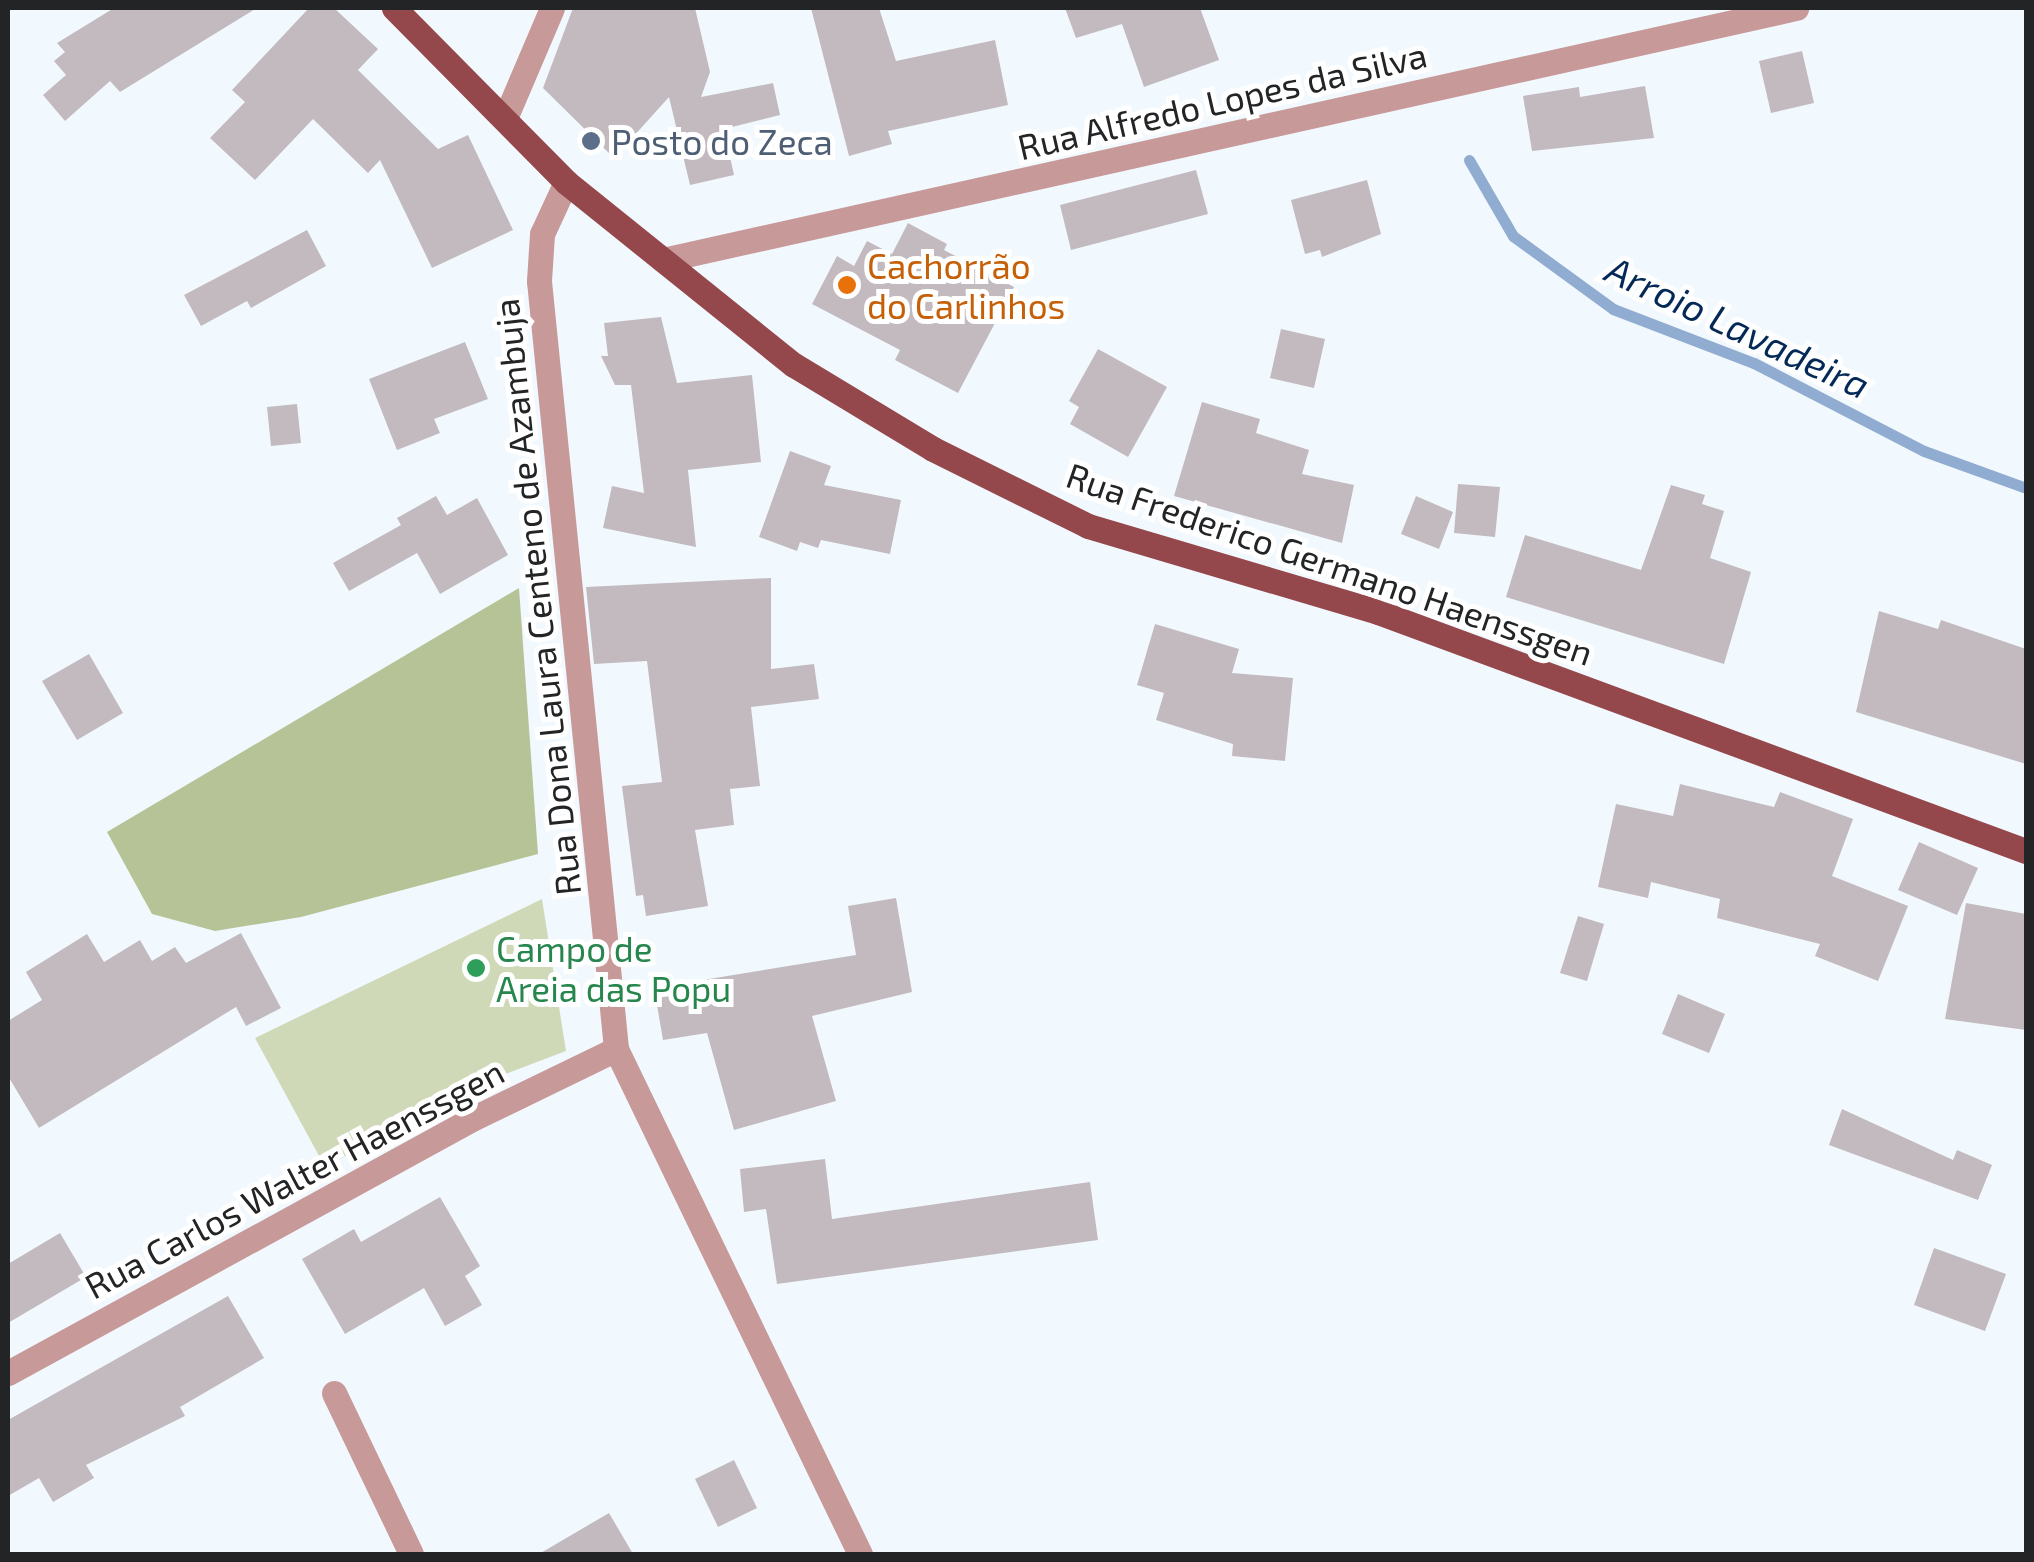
<!DOCTYPE html>
<html>
<head>
<meta charset="utf-8">
<style>
  body { margin:0 }
  #map { position:relative; width:2034px; height:1562px; overflow:hidden; background:#f2f9fe; font-family:"Exo 2",sans-serif }
  div>[style] { position:absolute }
  .green>* { inset:0; background:#cfd9b8 }
  .forest>* { inset:0; background:#b6c397 }
  .stream>* { height:11px; margin:-5.5px; padding:0 5.5px; transform-origin:5.5px; border-radius:5.5px; background:#91acd1 }
  .building>* { inset:0; background:#c2babe }
  .minor>* { height:25px; margin:-12.5px; padding:0 12.5px; transform-origin:12.5px; border-radius:12.5px; background:#c79999 }
  .major>* { height:25px; margin:-12.5px; padding:0 12.5px; transform-origin:12.5px; border-radius:12.5px; background:#95484c }
  .dots>* { width:28px; height:28px; translate:-50% -50%; box-sizing:border-box; border:5px solid #fff; border-radius:50% }
  span { translate:-50% -50%; white-space:nowrap; text-align:center; line-height:1.15; -webkit-text-stroke:10px #fff; paint-order:stroke }
  .street-label { font-size:35px; color:#222426 }
  .service-label { font-size:35px; color:#4e5e75 }
  .left { translate:0 -50%; text-align:left }
  .food-label { font-size:35px; color:#c56008 }
  .leisure-label { font-size:35px; color:#27864d }
  .water-label { font-size:38px; color:#042957; font-style:italic }
  .frame { position:absolute; inset:0; border:10px solid #222426; pointer-events:none }
</style>
</head>
<body>
<div id="map">
  <div class="green">
    <i style="clip-path:polygon(542px 899px,566px 1051px,471px 1087px,325px 1167px,255px 1038px)"></i>
  </div>
  <div class="forest">
    <i style="clip-path:polygon(519px 588px,538px 854px,301px 917px,215px 931px,152px 914px,107px 832px)"></i>
  </div>
  <div class="stream">
    <i style="left:1469px;top:160px;width:88px;rotate:59.9deg"></i>
    <i style="left:1513px;top:236px;width:124px;rotate:36.1deg"></i>
    <i style="left:1613px;top:309px;width:151px;rotate:21deg"></i>
    <i style="left:1754px;top:363px;width:191px;rotate:27.4deg"></i>
    <i style="left:1924px;top:451px;width:109px;rotate:19.9deg"></i>
  </div>
  <div class="building">
    <i style="clip-path:polygon(114px 8px,257px 8px,120px 92px,110px 81px,65px 121px,43px 95px,66px 75px,54px 61px,65px 52px,57px 43px)"></i>
    <i style="clip-path:polygon(309px 8px,334px 8px,378px 49px,358px 70px,438px 149px,468px 135px,513px 230px,432px 268px,380px 160px,368px 173px,313px 119px,255px 180px,210px 138px,245px 102px,232px 90px)"></i>
    <i style="clip-path:polygon(573px 8px,695px 8px,710px 72px,701px 97px,773px 83px,780px 115px,724px 129px,734px 175px,690px 185px,669px 97px,614px 158px,543px 88px)"></i>
    <i style="clip-path:polygon(811px 8px,879px 8px,896px 61px,995px 40px,1008px 105px,888px 131px,892px 144px,849px 156px)"></i>
    <i style="clip-path:polygon(1065px 8px,1200px 8px,1219px 60px,1144px 87px,1122px 24px,1076px 38px)"></i>
    <i style="clip-path:polygon(1802px 51px,1814px 103px,1771px 113px,1759px 61px)"></i>
    <i style="clip-path:polygon(1645px 86px,1654px 138px,1532px 151px,1523px 96px,1579px 87px,1580px 97px)"></i>
    <i style="clip-path:polygon(1196px 170px,1208px 214px,1071px 250px,1060px 205px)"></i>
    <i style="clip-path:polygon(1367px 180px,1381px 234px,1322px 257px,1320px 250px,1305px 254px,1291px 200px)"></i>
    <i style="clip-path:polygon(908px 223px,947px 244px,944px 250px,1014px 287px,958px 393px,895px 360px,900px 350px,812px 304px,837px 256px,854px 266px,867px 241px,892px 254px)"></i>
    <i style="clip-path:polygon(307px 230px,326px 266px,251px 308px,247px 301px,201px 326px,184px 295px)"></i>
    <i style="clip-path:polygon(661px 317px,677px 383px,752px 375px,761px 462px,688px 470px,696px 547px,603px 528px,612px 486px,644px 493px,631px 385px,615px 385px,601px 356px,608px 356px,604px 323px)"></i>
    <i style="clip-path:polygon(1281px 329px,1325px 339px,1314px 388px,1270px 378px)"></i>
    <i style="clip-path:polygon(465px 342px,488px 399px,434px 419px,440px 433px,397px 450px,369px 379px)"></i>
    <i style="clip-path:polygon(1098px 349px,1167px 387px,1128px 457px,1070px 424px,1079px 407px,1069px 401px)"></i>
    <i style="clip-path:polygon(1202px 402px,1260px 419px,1256px 433px,1309px 450px,1302px 474px,1354px 485px,1342px 543px,1174px 496px)"></i>
    <i style="clip-path:polygon(297px 404px,301px 443px,271px 446px,267px 407px)"></i>
    <i style="clip-path:polygon(790px 451px,831px 466px,824px 485px,901px 500px,890px 554px,821px 540px,818px 548px,800px 542px,797px 551px,759px 537px)"></i>
    <i style="clip-path:polygon(1458px 484px,1500px 487px,1495px 537px,1454px 533px)"></i>
    <i style="clip-path:polygon(1671px 485px,1705px 495px,1702px 504px,1724px 511px,1710px 558px,1751px 572px,1724px 664px,1506px 597px,1525px 535px,1641px 570px)"></i>
    <i style="clip-path:polygon(436px 496px,447px 515px,477px 498px,508px 555px,440px 594px,417px 553px,349px 591px,333px 563px,401px 525px,397px 518px)"></i>
    <i style="clip-path:polygon(1416px 496px,1453px 512px,1439px 549px,1401px 534px)"></i>
    <i style="clip-path:polygon(771px 578px,771px 669px,814px 664px,819px 699px,751px 707px,760px 786px,730px 789px,734px 825px,695px 830px,708px 906px,646px 916px,643px 895px,636px 896px,622px 786px,662px 782px,647px 661px,594px 664px,586px 587px)"></i>
    <i style="clip-path:polygon(1879px 611px,1938px 629px,1941px 620px,2026px 649px,2026px 764px,1856px 712px)"></i>
    <i style="clip-path:polygon(1155px 624px,1239px 649px,1232px 673px,1293px 678px,1285px 761px,1232px 756px,1233px 744px,1156px 720px,1164px 693px,1137px 685px)"></i>
    <i style="clip-path:polygon(89px 654px,123px 713px,77px 740px,42px 681px)"></i>
    <i style="clip-path:polygon(1680px 784px,1774px 807px,1780px 792px,1853px 819px,1832px 876px,1908px 906px,1878px 981px,1815px 956px,1820px 944px,1717px 918px,1720px 899px,1651px 882px,1648px 898px,1598px 887px,1616px 804px,1673px 816px)"></i>
    <i style="clip-path:polygon(1919px 842px,1978px 868px,1957px 915px,1898px 890px)"></i>
    <i style="clip-path:polygon(896px 898px,912px 992px,812px 1016px,836px 1101px,734px 1130px,707px 1033px,663px 1040px,654px 988px,856px 955px,848px 906px)"></i>
    <i style="clip-path:polygon(1966px 903px,2026px 914px,2026px 1030px,1945px 1019px)"></i>
    <i style="clip-path:polygon(1578px 916px,1604px 924px,1587px 981px,1560px 973px)"></i>
    <i style="clip-path:polygon(241px 933px,281px 1008px,246px 1026px,236px 1007px,39px 1128px,8px 1076px,8px 1021px,42px 1000px,26px 972px,87px 934px,104px 962px,140px 940px,152px 961px,175px 947px,186px 963px)"></i>
    <i style="clip-path:polygon(1678px 994px,1725px 1014px,1709px 1053px,1662px 1034px)"></i>
    <i style="clip-path:polygon(1842px 1109px,1953px 1160px,1957px 1150px,1992px 1165px,1978px 1200px,1829px 1145px)"></i>
    <i style="clip-path:polygon(825px 1159px,832px 1219px,1090px 1182px,1098px 1240px,777px 1284px,766px 1209px,744px 1212px,740px 1169px)"></i>
    <i style="clip-path:polygon(440px 1197px,480px 1266px,465px 1276px,482px 1305px,445px 1326px,424px 1288px,345px 1334px,302px 1259px,354px 1229px,361px 1242px)"></i>
    <i style="clip-path:polygon(60px 1233px,86px 1277px,8px 1323px,8px 1264px)"></i>
    <i style="clip-path:polygon(1934px 1248px,2006px 1274px,1985px 1331px,1914px 1305px)"></i>
    <i style="clip-path:polygon(228px 1296px,264px 1358px,180px 1407px,185px 1416px,86px 1465px,94px 1478px,53px 1502px,39px 1478px,8px 1496px,8px 1420px)"></i>
    <i style="clip-path:polygon(734px 1460px,757px 1508px,718px 1527px,695px 1479px)"></i>
    <i style="clip-path:polygon(609px 1513px,633px 1554px,539px 1554px)"></i>
  </div>
  <div class="minor">
    <i style="left:506px;top:116px;width:117px;rotate:-66.9deg"></i>
    <i style="left:566px;top:182px;width:57px;rotate:114.8deg"></i>
    <i style="left:542px;top:234px;width:47px;rotate:93.7deg"></i>
    <i style="left:539px;top:281px;width:772px;rotate:84.27deg"></i>
    <i style="left:616px;top:1049px;width:561px;rotate:64.21deg"></i>
    <i style="left:663px;top:260px;width:1161px;rotate:-12.54deg"></i>
    <i style="left:8px;top:1373px;width:531px;rotate:-28.69deg"></i>
    <i style="left:474px;top:1118px;width:158px;rotate:-25.9deg"></i>
    <i style="left:334px;top:1393px;width:178px;rotate:64.4deg"></i>
  </div>
  <div class="major">
    <i style="left:394px;top:8px;width:245px;rotate:45.3deg"></i>
    <i style="left:566px;top:182px;width:292px;rotate:38.8deg"></i>
    <i style="left:794px;top:365px;width:162px;rotate:31.1deg"></i>
    <i style="left:933px;top:449px;width:173px;rotate:26.4deg"></i>
    <i style="left:1088px;top:526px;width:302px;rotate:16.5deg"></i>
    <i style="left:1378px;top:612px;width:691px;rotate:20.25deg"></i>
  </div>
  <div class="dots">
    <i style="left:591px;top:141px;background:#5c6f8a"></i>
    <i style="left:847px;top:285px;background:#e8710a"></i>
    <i style="left:476px;top:968px;background:#2e9e5b"></i>
  </div>
  <div class="street-label">
    <span style="left:1222px;top:100px;rotate:-13deg">Rua Alfredo Lopes da Silva</span>
    <span style="left:1330px;top:563px;rotate:19deg">Rua Frederico Germano Haenssgen</span>
    <span style="left:536px;top:597px;rotate:-96deg">Rua Dona Laura Centeno de Azambuja</span>
    <span style="left:294px;top:1178px;rotate:-28deg">Rua Carlos Walter Haenssgen</span>
  </div>
  <div class="service-label">
    <span class="left" style="left:611px;top:141px">Posto do Zeca</span>
  </div>
  <div class="food-label">
    <span class="left" style="left:867px;top:285px">Cachorrão<br>do Carlinhos</span>
  </div>
  <div class="leisure-label">
    <span class="left" style="left:496px;top:968px">Campo de<br>Areia das Popu</span>
  </div>
  <div class="water-label">
    <span style="left:1738px;top:327px;rotate:25deg">Arroio Lavadeira</span>
  </div>
  <div class="frame"></div>
</div>
</body>
</html>
